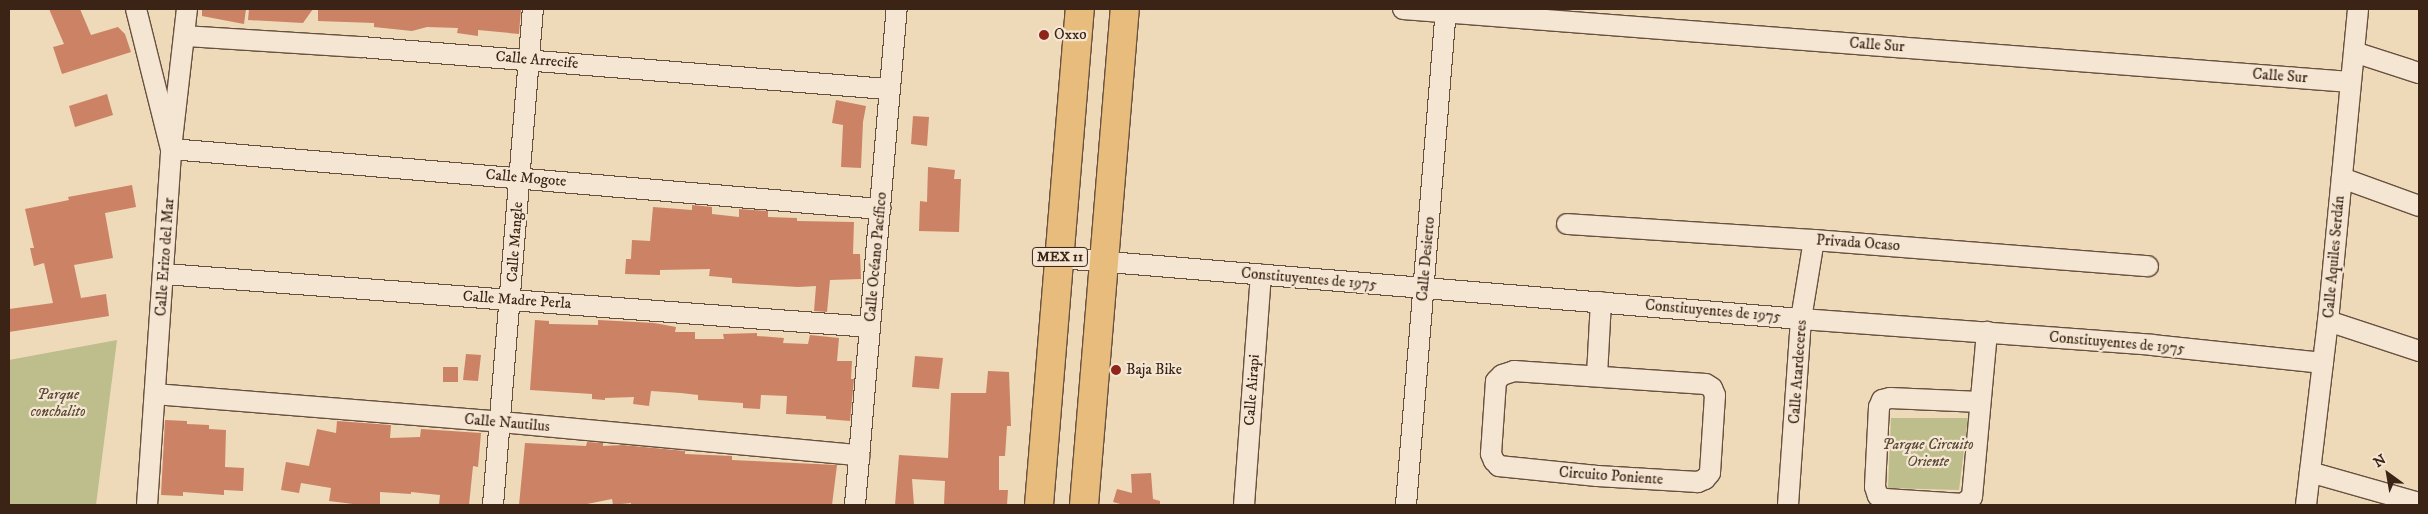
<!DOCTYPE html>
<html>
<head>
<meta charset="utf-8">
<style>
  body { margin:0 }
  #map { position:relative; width:2428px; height:514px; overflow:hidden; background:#eed9b9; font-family:"IM FELL DW Pica",serif }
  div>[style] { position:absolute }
  .green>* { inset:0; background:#bdbe8c }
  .building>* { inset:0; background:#cc8265 }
  .roads { filter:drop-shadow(1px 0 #68503f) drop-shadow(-1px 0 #68503f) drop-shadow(0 1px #68503f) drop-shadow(0 -1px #68503f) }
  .minor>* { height:20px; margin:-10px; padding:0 10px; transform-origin:10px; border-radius:10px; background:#f4e6d2 }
  .primary>* { height:28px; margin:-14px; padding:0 14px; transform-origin:14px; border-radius:14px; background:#e7bc7c }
  .dots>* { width:14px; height:14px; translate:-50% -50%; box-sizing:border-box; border:2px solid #f4e6d2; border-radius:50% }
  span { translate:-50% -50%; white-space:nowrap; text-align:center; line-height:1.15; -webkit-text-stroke:4.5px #f4e6d2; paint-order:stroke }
  .shield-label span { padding:1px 4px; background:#f4e6d2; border:1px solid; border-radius:4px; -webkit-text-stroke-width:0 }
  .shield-label { font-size:14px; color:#3b2316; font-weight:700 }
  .poi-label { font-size:15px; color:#3b2316 }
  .left { translate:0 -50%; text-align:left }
  .street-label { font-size:15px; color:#3b2316 }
  .park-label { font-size:15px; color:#5c4a34; font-style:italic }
  .frame { position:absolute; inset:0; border:10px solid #3b2316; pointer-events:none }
  .north { position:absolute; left:2363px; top:449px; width:50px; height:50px; -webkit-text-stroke:4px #f4e6d2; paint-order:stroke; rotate:328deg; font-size:14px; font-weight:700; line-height:20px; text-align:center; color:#3b2316 }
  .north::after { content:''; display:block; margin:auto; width:18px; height:22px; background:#3b2316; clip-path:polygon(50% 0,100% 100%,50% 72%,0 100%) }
</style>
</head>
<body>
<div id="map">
  <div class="green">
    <i style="clip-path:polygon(117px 340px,96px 505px,9px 505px,9px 360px)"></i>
    <i style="clip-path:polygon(1891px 418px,1968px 418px,1959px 490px,1888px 488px)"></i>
  </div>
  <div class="building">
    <i style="clip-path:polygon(49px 9px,80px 9px,91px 35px,118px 27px,125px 34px,131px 52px,62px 74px,53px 47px,64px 44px)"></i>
    <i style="clip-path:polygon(202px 9px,246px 9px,244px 24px,202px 16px)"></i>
    <i style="clip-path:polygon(249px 9px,313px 9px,303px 23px,248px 20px)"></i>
    <i style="clip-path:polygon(318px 9px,521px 9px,519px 34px,478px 30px,478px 36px,457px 33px,458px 28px,427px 27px,412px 31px,374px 27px,374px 23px,318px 21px)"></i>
    <i style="clip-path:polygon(107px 94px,113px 115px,75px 127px,69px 106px)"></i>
    <i style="clip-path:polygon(836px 100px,866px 106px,863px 122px,861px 168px,841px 167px,843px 125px,832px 123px)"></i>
    <i style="clip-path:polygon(913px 116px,929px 117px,927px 146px,911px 144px)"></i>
    <i style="clip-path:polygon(928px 167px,955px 170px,954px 179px,961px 179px,959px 232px,919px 231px,920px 201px,927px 202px)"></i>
    <i style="clip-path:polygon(132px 185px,136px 207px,105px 213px,113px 258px,74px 265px,81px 298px,106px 294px,109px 316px,9px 332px,9px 309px,53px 303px,44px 263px,34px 266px,30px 248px,34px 248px,25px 209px,69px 200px,68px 197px)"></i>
    <i style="clip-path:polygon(692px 205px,712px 207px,712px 214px,739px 217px,739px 209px,768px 211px,768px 217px,797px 218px,797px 221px,854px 222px,853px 254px,860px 254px,861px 279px,830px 280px,827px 312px,814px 311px,816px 286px,798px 287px,732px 283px,732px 278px,709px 276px,710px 269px,660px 270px,660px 275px,625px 274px,626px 259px,631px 259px,632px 240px,650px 241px,653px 207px,692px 210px)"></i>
    <i style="clip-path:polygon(535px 320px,549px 321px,549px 324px,598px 325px,598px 320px,654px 323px,676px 327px,675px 332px,695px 332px,695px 339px,724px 339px,723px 334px,757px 333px,757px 336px,784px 338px,783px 343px,808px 344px,810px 335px,839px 338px,837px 361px,852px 361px,851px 379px,854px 379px,850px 421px,826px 419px,826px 416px,786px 414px,787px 396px,761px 395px,760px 409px,743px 408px,743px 403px,698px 400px,698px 395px,681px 393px,651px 391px,649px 406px,633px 404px,634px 397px,605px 398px,605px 400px,592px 399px,592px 394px,530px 390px)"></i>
    <i style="clip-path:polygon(466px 354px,481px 355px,478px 381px,463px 380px)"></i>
    <i style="clip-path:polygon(915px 356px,943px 358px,939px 389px,912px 387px)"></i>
    <i style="clip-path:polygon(443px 367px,458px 367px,458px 382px,443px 382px)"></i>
    <i style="clip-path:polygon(988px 371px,1009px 372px,1011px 426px,1007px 426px,1005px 456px,999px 456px,999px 490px,1008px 490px,1007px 505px,944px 505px,945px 481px,912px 479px,914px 505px,895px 505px,899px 455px,948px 458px,951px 393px,986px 393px)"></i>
    <i style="clip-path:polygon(165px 420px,187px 421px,187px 424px,209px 425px,209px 429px,226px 430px,225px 467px,244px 468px,243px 491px,224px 490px,224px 495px,183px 492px,183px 496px,161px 495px)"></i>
    <i style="clip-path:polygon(337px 421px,391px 425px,390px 438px,420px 437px,421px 429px,481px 433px,478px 467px,473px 466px,469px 505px,439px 505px,440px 495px,411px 492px,411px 494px,380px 492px,380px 504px,353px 504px,329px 501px,331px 488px,301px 483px,299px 493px,281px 490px,286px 462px,309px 466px,317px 429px,336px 433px)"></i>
    <i style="clip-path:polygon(587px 442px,603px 443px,603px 446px,623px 445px,685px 451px,685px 454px,732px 456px,732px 460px,837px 465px,832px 505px,631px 505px,631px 503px,613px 505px,612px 499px,582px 505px,519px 505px,525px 443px,586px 446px)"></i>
    <i style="clip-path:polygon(1151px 473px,1153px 499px,1160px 501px,1160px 505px,1124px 505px,1113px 502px,1117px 489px,1132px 493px,1131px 474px)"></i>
  </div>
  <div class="roads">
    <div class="minor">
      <i style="left:136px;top:9px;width:144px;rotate:76deg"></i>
      <i style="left:171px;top:149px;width:712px;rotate:4.84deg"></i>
      <i style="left:1403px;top:9px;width:950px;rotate:4.41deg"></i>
      <i style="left:185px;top:36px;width:176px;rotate:3.6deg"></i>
      <i style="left:361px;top:47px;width:529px;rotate:4.56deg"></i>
      <i style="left:2354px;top:52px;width:68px;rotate:17.9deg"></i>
      <i style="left:2342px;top:178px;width:82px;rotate:20deg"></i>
      <i style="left:1567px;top:224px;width:248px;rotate:3.7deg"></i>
      <i style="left:1814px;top:240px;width:335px;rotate:4.5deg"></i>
      <i style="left:1060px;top:258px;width:744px;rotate:4.71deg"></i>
      <i style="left:1801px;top:319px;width:352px;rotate:4.2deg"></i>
      <i style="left:2152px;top:345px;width:172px;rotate:6deg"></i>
      <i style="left:164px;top:274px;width:708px;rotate:4.29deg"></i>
      <i style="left:2328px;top:321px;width:96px;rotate:18.2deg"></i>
      <i style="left:1514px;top:371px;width:192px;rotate:3.9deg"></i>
      <i style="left:1706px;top:384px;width:7px;rotate:34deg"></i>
      <i style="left:1712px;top:388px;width:8px;rotate:67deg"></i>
      <i style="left:1715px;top:395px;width:78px;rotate:93.7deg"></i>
      <i style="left:1710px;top:473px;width:8px;rotate:130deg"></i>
      <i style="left:1705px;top:479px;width:8px;rotate:157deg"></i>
      <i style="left:1698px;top:482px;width:101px;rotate:-176.6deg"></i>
      <i style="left:1597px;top:476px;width:99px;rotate:-174.2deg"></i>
      <i style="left:1499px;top:466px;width:7px;rotate:-135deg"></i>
      <i style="left:1494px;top:461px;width:8px;rotate:-113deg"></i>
      <i style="left:1491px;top:454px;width:73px;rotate:-86.1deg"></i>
      <i style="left:1496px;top:381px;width:8px;rotate:-45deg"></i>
      <i style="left:1502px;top:375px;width:13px;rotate:-18deg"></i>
      <i style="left:1597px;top:375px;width:73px;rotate:-86.9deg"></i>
      <i style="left:155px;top:394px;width:346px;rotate:4.6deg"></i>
      <i style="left:500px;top:422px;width:361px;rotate:5.3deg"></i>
      <i style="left:1980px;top:402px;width:90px;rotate:-177.5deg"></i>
      <i style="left:1890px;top:398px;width:8px;rotate:166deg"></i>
      <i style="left:1882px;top:400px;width:8px;rotate:113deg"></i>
      <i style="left:1879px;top:407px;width:80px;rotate:92.9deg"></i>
      <i style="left:1875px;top:487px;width:9px;rotate:72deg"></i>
      <i style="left:1878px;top:496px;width:8px;rotate:23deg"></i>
      <i style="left:1885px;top:499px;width:78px;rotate:3.7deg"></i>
      <i style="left:1963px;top:504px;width:11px;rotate:-38deg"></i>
      <i style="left:1972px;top:497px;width:166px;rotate:-84.8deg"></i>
      <i style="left:2310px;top:472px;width:113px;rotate:15.9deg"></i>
      <i style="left:147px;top:505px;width:357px;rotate:-86.1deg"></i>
      <i style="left:171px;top:149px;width:141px;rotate:-83.5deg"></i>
      <i style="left:493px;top:505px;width:498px;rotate:-85.4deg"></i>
      <i style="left:855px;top:505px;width:498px;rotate:-85.2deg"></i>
      <i style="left:1244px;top:505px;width:231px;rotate:-85.8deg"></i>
      <i style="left:1406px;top:505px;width:495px;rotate:-85.4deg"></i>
      <i style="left:1788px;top:505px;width:186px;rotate:-86deg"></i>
      <i style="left:1801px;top:319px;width:80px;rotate:-80.7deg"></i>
      <i style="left:2306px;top:505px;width:185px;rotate:-83.2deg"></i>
      <i style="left:2328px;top:321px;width:313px;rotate:-84.5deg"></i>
    </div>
    <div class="primary">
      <i style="left:1039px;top:505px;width:498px;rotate:-85.3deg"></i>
      <i style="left:1084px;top:505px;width:498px;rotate:-85.3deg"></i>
    </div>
  </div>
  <div class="dots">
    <i style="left:1044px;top:35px;background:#8f2418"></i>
    <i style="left:1116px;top:370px;background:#8f2418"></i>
  </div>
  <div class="shield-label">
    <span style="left:1060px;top:257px">MEX 11</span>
  </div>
  <div class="poi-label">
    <span class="left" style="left:1054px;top:35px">Oxxo</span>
    <span class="left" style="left:1126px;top:370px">Baja Bike</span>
  </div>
  <div class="street-label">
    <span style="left:1877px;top:45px;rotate:4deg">Calle Sur</span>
    <span style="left:537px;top:60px;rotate:5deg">Calle Arrecife</span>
    <span style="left:2280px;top:76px;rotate:4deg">Calle Sur</span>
    <span style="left:526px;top:178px;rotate:5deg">Calle Mogote</span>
    <span style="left:515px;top:242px;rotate:-86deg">Calle Mangle</span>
    <span style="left:1858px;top:243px;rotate:4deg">Privada Ocaso</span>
    <span style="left:165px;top:257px;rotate:-86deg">Calle Erizo del Mar</span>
    <span style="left:876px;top:257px;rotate:-85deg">Calle Océano Pacífico</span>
    <span style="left:2334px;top:257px;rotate:-85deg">Calle Aquiles Serdán</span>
    <span style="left:1426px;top:259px;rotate:-85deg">Calle Desierto</span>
    <span style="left:1309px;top:279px;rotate:5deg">Constituyentes de 1975</span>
    <span style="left:517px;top:300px;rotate:4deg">Calle Madre Perla</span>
    <span style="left:1713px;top:311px;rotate:5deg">Constituyentes de 1975</span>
    <span style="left:2117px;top:343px;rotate:5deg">Constituyentes de 1975</span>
    <span style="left:1798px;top:372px;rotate:-86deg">Calle Atardeceres</span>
    <span style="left:1252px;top:390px;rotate:-86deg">Calle Airapi</span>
    <span style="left:507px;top:423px;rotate:5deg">Calle Nautilus</span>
    <span style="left:1611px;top:476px;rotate:4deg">Circuito Poniente</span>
  </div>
  <div class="park-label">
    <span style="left:58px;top:403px">Parque<br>conchalito</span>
    <span style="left:1928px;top:453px">Parque Circuito<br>Oriente</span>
  </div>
  <div class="frame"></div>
  <div class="north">N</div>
</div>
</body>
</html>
